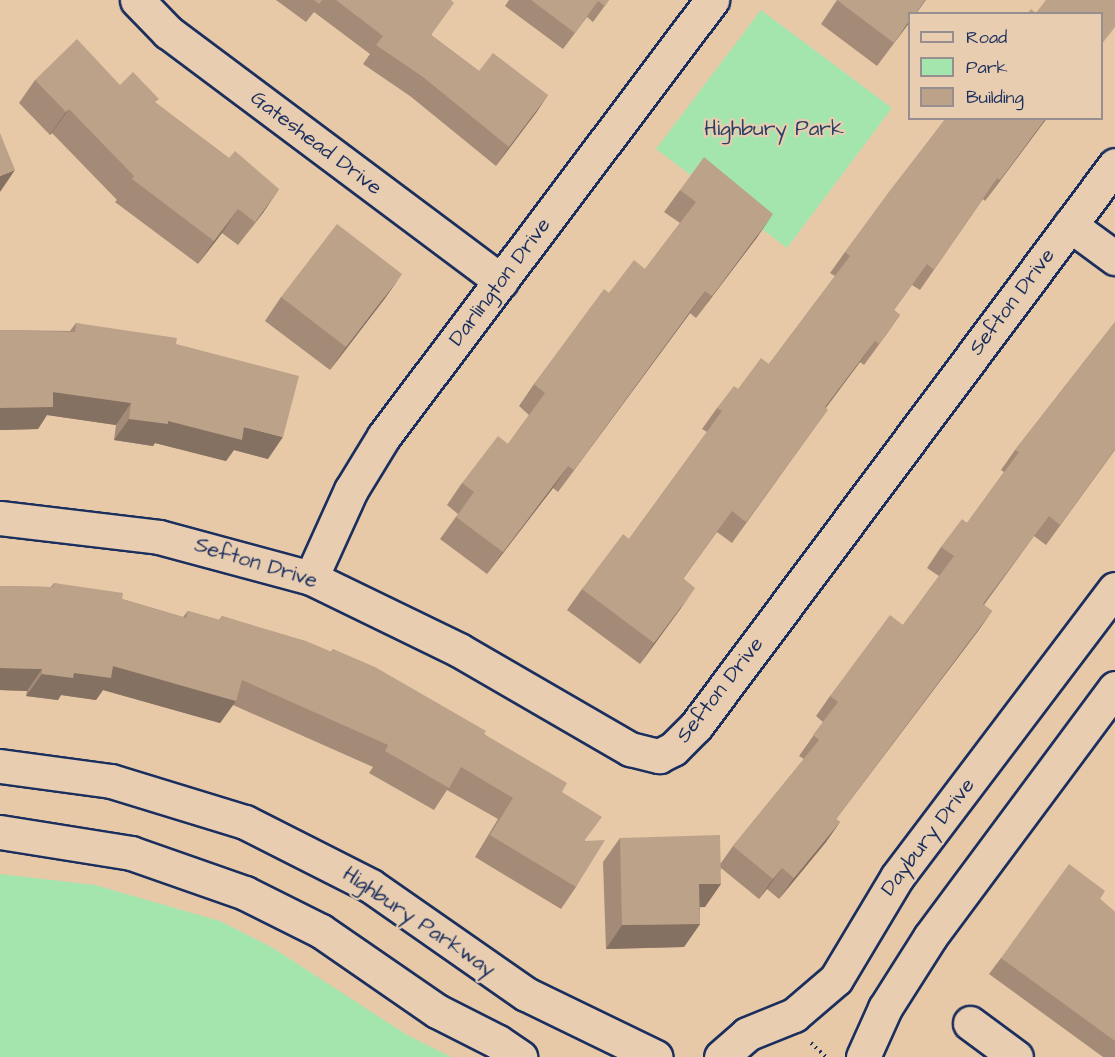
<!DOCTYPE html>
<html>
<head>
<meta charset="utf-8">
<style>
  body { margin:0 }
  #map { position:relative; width:1115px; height:1057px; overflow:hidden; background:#e7c9a8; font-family:"Architects Daughter",sans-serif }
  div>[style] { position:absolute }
  .green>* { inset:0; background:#a4e5ae }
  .path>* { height:4px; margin-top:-2px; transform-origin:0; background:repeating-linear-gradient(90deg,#1b2f5e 0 1.5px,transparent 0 6px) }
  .roads { filter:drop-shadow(2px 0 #1b2f5e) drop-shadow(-2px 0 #1b2f5e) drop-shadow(0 2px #1b2f5e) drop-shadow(0 -2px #1b2f5e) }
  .minor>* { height:33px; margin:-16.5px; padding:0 16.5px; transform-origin:16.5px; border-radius:16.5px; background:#e8cdb0 }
  .wall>* { inset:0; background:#a38b77 }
  .shaded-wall>* { inset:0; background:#847161 }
  .building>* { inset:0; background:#bda28a }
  span { translate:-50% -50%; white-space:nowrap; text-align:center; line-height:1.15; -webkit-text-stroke:4.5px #e8cdb0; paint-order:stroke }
  .park-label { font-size:21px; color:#294166 }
  .street-label { font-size:21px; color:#1b2f5e }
  .legend { position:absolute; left:908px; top:12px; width:195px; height:108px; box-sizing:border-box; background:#e8cdb0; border:2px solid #968e8f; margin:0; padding:8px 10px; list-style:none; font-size:18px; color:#1b2f5e }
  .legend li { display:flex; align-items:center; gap:12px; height:30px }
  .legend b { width:30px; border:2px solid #968e8f }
</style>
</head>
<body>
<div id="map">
  <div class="green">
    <i style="clip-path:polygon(761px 10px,892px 108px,787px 248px,656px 149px)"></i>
    <i style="clip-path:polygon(0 874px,95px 885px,220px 921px,273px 948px,407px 1035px,451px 1057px,0 1057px)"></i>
  </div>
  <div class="path">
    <i style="left:811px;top:1043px;width:21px;rotate:43deg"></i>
  </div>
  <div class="roads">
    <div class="minor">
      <i style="left:137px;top:0;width:45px;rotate:45.9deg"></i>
      <i style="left:168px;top:32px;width:416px;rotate:36.8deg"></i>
      <i style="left:1070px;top:225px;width:56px;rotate:36.3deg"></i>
      <i style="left:0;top:518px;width:160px;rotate:6.8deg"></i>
      <i style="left:159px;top:537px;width:157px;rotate:15.1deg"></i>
      <i style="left:311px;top:578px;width:165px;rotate:25.9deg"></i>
      <i style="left:459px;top:650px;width:198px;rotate:30.1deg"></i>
      <i style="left:630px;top:749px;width:30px;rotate:14deg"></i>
      <i style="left:659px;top:756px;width:16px;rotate:-27deg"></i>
      <i style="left:673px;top:749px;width:33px;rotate:-45deg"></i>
      <i style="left:696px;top:726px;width:700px;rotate:-53.24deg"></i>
      <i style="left:311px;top:578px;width:97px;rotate:-65.6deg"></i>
      <i style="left:351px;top:490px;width:63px;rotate:-58.6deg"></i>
      <i style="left:384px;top:436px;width:546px;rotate:-53.05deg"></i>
      <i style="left:0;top:766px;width:112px;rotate:7.7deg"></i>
      <i style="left:111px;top:781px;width:140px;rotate:17deg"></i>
      <i style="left:245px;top:822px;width:141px;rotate:26.9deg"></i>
      <i style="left:371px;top:886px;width:189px;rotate:34.9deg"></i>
      <i style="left:526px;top:994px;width:144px;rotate:25.9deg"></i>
      <i style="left:0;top:832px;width:133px;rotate:9.1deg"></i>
      <i style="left:131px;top:853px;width:121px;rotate:19.3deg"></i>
      <i style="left:245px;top:893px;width:85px;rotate:26.6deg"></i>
      <i style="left:321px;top:931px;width:141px;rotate:34.6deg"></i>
      <i style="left:437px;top:1011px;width:68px;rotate:26.9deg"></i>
      <i style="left:498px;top:1042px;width:27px;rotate:34deg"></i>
      <i style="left:970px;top:1023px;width:57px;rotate:36.5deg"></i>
      <i style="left:721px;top:1057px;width:35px;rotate:-41deg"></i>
      <i style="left:747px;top:1034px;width:51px;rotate:-22deg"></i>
      <i style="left:794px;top:1015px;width:55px;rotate:-40.6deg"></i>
      <i style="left:836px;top:979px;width:119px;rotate:-59.1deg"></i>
      <i style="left:897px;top:877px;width:361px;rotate:-52.9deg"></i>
      <i style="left:863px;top:1057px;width:54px;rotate:-65.8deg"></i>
      <i style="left:885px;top:1008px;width:84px;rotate:-57.6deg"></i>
      <i style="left:930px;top:937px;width:310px;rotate:-53.4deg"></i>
    </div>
  </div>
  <div class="wall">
    <i style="clip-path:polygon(276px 0,451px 0,431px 35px,479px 71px,548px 95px,496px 166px,410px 96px,363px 64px,370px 54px,314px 12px,306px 22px)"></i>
    <i style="clip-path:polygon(509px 0,609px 0,593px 22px,587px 17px,563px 49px,505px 6px)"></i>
    <i style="clip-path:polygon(837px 0,926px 0,916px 14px,909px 14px,909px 23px,877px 66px,821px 24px)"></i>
    <i style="clip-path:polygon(35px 80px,120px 85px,155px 103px,229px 158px,279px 189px,238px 245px,222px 233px,198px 264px,115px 202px,117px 200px,52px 133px,50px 135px,19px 103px)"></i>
    <i style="clip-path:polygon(946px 118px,1047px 118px,985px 201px,983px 199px,920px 290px,912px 285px,894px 310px,900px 315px,886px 335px,864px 365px,860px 362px,826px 408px,813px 430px,732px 543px,717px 532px,683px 579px,681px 608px,640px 664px,567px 610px,582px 589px,629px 539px,707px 432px,702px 429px,717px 408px,738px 389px,769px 364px,835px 276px,830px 273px,845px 252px)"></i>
    <i style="clip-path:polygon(680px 190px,758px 236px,696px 318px,690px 313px,558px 492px,553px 488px,487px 574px,440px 539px,458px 514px,447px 505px,462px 483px,508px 444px,529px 415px,519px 406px,534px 384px,609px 293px,645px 269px,680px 223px,664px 212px)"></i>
    <i style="clip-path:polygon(281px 297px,386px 297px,330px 370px,265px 321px)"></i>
    <i style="clip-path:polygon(1115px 322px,1115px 450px,1046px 545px,1034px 536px,984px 605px,992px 611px,978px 631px,836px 819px,840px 822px,826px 842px,779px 899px,767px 889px,759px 899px,721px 868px,705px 907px,700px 907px,700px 924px,684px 947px,606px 949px,603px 862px,620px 838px,721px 863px,733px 846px,804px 759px,799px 756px,823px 722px,816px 716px,830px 696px,903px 625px,939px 576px,927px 568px,941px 547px,967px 523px,1004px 472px,1001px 470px,1015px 450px)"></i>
    <i style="clip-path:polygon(76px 323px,176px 344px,268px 459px,234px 450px,226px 461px,155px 443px,153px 446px,114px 440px,116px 425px,47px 415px,38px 429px,0 430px,0 330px,70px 331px)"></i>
    <i style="clip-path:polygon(54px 583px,122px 599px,183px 617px,188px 611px,219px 620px,222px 616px,331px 652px,333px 649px,484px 734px,562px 792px,585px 841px,576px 887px,561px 909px,475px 857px,498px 819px,447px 790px,434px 810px,369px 773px,373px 767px,233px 705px,220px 723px,103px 690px,96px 700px,61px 695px,58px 700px,26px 696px,27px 691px,0 690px,0 586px,51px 587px)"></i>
    <i style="clip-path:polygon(1100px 899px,1115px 912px,1115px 1057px,1103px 1057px,989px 974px,1001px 958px)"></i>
  </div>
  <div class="shaded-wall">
    <i style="clip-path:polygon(909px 21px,909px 23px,877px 66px,894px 43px)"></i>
    <i style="clip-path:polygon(548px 95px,536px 113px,496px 166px,509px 147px)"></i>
    <i style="clip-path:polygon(69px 109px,52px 133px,50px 135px,66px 112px)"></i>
    <i style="clip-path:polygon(1046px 118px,1047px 118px,985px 201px,1000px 180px)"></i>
    <i style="clip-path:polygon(15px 170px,0 192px,0 176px)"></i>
    <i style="clip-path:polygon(279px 189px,263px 213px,238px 245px,255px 222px)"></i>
    <i style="clip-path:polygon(238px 209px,222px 233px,198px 264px,214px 241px)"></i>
    <i style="clip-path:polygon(773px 214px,758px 236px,696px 318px,712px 296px)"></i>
    <i style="clip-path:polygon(402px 274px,386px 297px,330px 370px,346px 347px)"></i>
    <i style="clip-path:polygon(705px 291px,690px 313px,558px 492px,574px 470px)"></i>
    <i style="clip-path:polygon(875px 341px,860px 362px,810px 428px,825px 407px)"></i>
    <i style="clip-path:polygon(53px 392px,131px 403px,116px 425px,47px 415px,38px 429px,0 430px,0 408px)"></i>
    <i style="clip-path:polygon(129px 419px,168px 421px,244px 427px,283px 437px,268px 459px,234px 450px,226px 461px,155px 443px,153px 446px,114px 440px)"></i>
    <i style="clip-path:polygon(568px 466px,553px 488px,487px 574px,503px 552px)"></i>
    <i style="clip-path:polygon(1049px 516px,1034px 536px,969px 624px,983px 604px)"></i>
    <i style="clip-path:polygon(695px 588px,681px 608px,640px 664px,654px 643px)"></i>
    <i style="clip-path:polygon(992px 611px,978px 631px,821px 839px)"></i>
    <i style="clip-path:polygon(113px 666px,236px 701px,220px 723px,103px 690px,96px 700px,61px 695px,58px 700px,26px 696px,42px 674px,74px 673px)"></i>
    <i style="clip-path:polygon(0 668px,42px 669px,27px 691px,0 690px)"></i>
    <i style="clip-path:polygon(840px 822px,826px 842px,779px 899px,794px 878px)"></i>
    <i style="clip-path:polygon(782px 868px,767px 889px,759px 899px,773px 879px)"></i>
    <i style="clip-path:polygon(699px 884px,721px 884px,705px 907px,683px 908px)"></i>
    <i style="clip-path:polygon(700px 924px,684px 947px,606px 949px,622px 925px)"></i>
  </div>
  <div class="building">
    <i style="clip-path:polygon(314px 0,322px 0,319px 4px)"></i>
    <i style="clip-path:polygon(336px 0,451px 0,454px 3px,431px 35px,479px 71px,493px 53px,548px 95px,509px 147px,423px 77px,376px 45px,383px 36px)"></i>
    <i style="clip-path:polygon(531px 0,609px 0,605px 6px,598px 1px,575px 33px)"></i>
    <i style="clip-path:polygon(837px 0,925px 0,915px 14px,909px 14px,909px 21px,894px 43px)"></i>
    <i style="clip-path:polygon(1046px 0,1115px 0,1115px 27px,1101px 45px,1101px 14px,1027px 14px,1031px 9px,1036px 13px)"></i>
    <i style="clip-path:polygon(77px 39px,120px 85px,133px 72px,159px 99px,155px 102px,229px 158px,235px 151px,279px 189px,255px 222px,238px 209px,214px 241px,132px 179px,134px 176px,69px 109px,66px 112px,35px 80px)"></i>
    <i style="clip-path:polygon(946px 118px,1046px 118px,1000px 180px,997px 178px,934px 270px,927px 264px,894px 310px,900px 315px,879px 344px,875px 341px,825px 407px,828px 410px,746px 522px,732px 511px,683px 578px,695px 588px,654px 643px,582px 589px,623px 534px,629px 539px,722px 411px,717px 408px,734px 386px,738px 389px,761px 358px,769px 364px,850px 256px,845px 252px,888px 193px)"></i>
    <i style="clip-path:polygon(0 133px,15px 170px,0 176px)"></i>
    <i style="clip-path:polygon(704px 157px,773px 214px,712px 296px,705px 291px,574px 470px,568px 466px,503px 552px,456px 517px,474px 492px,462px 483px,498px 436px,508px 444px,545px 393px,534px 384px,604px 289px,609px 293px,634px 260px,645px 269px,696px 202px,680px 190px)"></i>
    <i style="clip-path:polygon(337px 224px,402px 274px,346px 347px,281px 297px)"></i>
    <i style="clip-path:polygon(1115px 322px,1115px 449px,1060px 525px,1049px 516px,983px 604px,992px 611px,836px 819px,840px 822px,794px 878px,782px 868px,773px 879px,733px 846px,819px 740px,813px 735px,838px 702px,830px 696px,890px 615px,903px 625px,954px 556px,941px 547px,962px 519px,967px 523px,1019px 452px,1015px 450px)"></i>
    <i style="clip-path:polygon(76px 323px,177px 338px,176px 344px,299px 376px,283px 437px,244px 427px,242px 440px,168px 421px,168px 424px,129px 419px,131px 403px,53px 392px,53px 407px,0 408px,0 330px,75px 332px)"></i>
    <i style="clip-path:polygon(54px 583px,123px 593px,122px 599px,186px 618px,188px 611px,220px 620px,222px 616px,306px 641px,332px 652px,333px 649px,375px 667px,486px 731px,484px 734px,567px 783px,562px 792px,602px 817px,584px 841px,605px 840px,576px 887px,490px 835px,513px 798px,461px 767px,449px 788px,385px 751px,388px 745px,242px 680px,236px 701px,113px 666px,111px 678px,74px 673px,73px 678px,42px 674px,42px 669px,0 668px,0 586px,53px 587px)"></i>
    <i style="clip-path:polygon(720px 835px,721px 884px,699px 884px,700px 924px,622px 925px,620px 838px)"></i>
    <i style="clip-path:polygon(1069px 864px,1105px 891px,1100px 899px,1115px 912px,1115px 1041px,1001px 958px)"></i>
  </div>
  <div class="park-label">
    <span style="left:774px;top:129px">Highbury Park</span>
  </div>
  <div class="street-label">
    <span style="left:316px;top:143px;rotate:37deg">Gateshead Drive</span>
    <span style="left:500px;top:282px;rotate:-53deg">Darlington Drive</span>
    <span style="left:1012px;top:302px;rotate:-53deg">Sefton Drive</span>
    <span style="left:256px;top:563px;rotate:17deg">Sefton Drive</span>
    <span style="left:720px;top:690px;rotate:-52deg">Sefton Drive</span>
    <span style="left:928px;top:837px;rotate:-53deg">Daybury Drive</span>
    <span style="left:419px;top:922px;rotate:34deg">Highbury Parkway</span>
  </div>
  <ul class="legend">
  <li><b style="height:8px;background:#e8cdb0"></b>Road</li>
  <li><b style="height:16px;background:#a4e5ae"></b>Park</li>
  <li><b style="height:16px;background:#bda28a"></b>Building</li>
  </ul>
</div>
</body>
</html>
